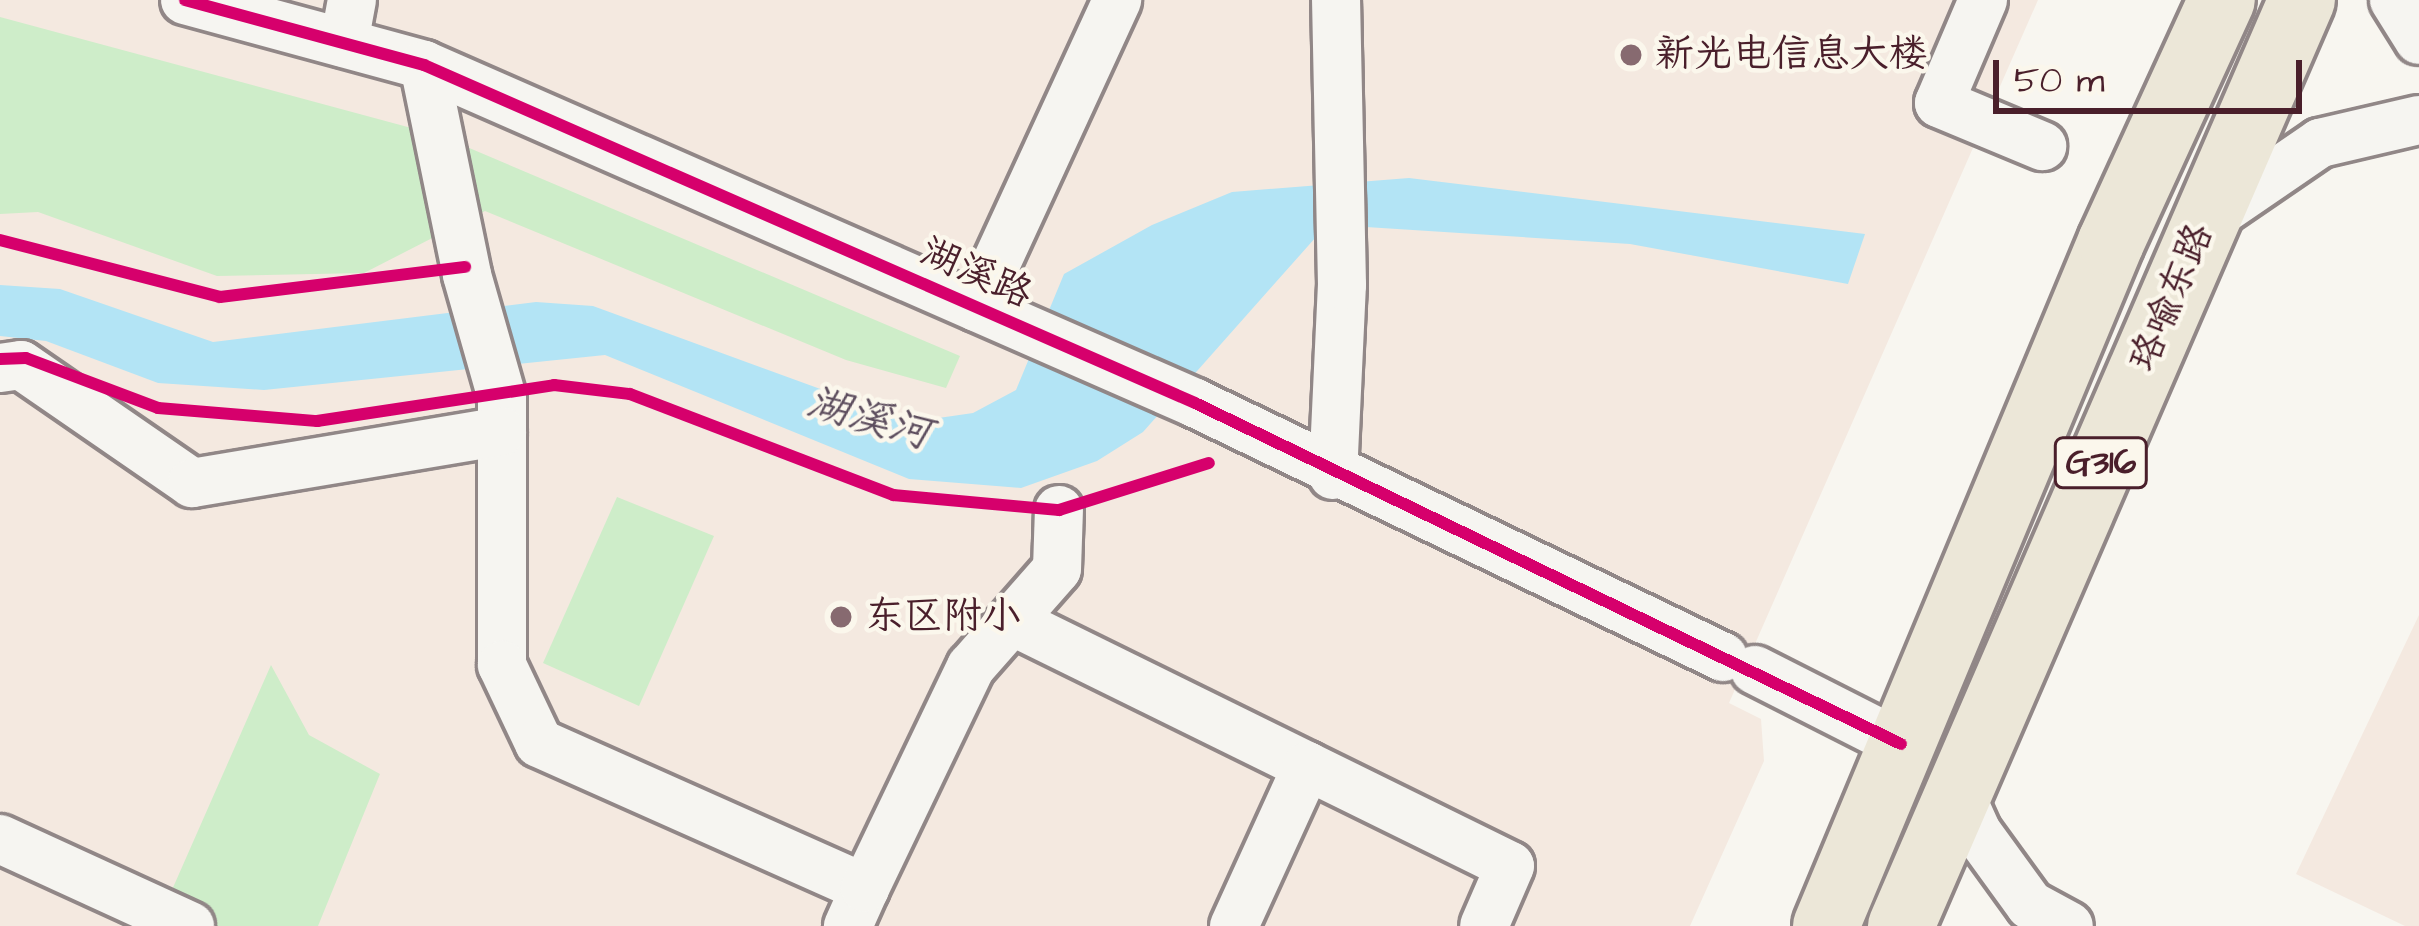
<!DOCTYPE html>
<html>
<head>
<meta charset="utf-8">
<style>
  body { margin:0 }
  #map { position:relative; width:2419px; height:926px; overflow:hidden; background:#f8f6f0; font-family:"Architects Daughter","LXGW WenKai TC",sans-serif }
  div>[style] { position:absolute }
  .built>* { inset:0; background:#f4e9e0 }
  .green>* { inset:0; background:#ceedc9 }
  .water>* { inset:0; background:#b3e4f5 }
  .roads { filter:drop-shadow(3px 0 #918787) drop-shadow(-3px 0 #918787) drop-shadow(0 3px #918787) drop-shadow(0 -3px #918787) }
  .minor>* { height:48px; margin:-24px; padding:0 24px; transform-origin:24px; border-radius:24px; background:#f6f5f1 }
  .highway>* { height:66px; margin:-33px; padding:0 33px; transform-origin:33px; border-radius:33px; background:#ece7d8 }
  .cycleway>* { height:12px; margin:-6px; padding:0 6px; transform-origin:6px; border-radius:6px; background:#d6006c }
  .dots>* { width:33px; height:33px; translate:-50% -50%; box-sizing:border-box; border:6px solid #fbf7ec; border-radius:50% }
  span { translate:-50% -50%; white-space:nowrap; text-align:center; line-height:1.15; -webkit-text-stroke:9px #fbf7ec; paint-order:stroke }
  .shield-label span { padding:3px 9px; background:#fbf7ec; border:3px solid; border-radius:9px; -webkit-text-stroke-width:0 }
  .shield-label { font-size:36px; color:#4a1f2b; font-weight:700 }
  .poi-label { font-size:39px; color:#4a1f2b }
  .left { translate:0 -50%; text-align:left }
  .street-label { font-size:39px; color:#4a1f2b }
  .water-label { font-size:42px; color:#5d4e5e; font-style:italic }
  .scale { position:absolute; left:1993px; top:60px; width:309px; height:54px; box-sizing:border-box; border:6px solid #4a1f2b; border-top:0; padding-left:15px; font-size:36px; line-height:42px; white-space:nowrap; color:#4a1f2b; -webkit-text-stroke:9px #fbf7ec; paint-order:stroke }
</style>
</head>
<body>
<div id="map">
  <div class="built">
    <i style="clip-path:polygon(0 0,2038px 0,1729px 703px,1761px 719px,1764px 761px,1690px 926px,0 926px)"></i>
    <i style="clip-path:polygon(2419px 615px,2419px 926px,2405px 926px,2296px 874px)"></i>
  </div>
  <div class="green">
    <i style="clip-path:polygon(0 17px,441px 136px,960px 356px,946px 388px,846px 360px,485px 211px,364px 273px,217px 276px,38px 212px,0 214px)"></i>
    <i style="clip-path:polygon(617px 497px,714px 536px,639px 706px,543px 663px)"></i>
    <i style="clip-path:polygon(271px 665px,309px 735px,380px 774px,318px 926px,205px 926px,164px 908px)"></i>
  </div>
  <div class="water">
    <i style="clip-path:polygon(1409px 178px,1865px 234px,1848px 284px,1630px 244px,1366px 227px,1316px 237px,1143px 432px,1097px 461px,1021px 488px,909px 479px,605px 355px,264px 390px,158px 383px,46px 341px,0 336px,0 285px,60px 289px,213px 342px,536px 302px,593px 306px,911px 422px,973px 413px,1016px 390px,1064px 274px,1152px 225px,1232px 192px)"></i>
  </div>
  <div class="roads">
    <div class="minor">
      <i style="left:185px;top:0;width:248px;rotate:15.2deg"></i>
      <i style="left:424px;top:65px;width:842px;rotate:23.67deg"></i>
      <i style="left:1195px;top:403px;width:586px;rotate:25.69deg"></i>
      <i style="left:1983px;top:0;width:112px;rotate:113.1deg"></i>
      <i style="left:1939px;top:103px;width:112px;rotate:22.7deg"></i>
      <i style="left:2394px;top:0;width:47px;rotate:58deg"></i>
      <i style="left:344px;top:43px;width:44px;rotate:-79.5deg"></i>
      <i style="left:424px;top:65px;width:214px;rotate:78.4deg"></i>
      <i style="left:467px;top:275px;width:128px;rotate:74.1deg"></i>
      <i style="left:502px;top:398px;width:267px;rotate:90deg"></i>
      <i style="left:502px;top:665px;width:86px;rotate:64.6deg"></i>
      <i style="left:539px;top:743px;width:357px;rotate:24deg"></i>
      <i style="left:865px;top:888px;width:42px;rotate:114.1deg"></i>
      <i style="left:2209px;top:219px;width:135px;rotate:-34.4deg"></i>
      <i style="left:2320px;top:143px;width:102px;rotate:-13.1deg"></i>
      <i style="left:976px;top:307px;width:338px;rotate:-65.3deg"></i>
      <i style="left:0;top:368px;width:21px;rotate:-8deg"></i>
      <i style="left:21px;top:365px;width:208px;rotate:34.6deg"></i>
      <i style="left:192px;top:483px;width:314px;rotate:-9.5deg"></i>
      <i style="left:1333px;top:475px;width:190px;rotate:-87.3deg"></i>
      <i style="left:1342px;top:285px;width:285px;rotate:-91.2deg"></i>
      <i style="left:1016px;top:623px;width:324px;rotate:26.2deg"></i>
      <i style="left:1307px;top:766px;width:176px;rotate:114.5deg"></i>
      <i style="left:1755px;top:670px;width:164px;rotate:26.9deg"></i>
      <i style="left:1307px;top:766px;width:226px;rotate:26.2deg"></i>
      <i style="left:1510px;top:866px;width:65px;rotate:113.4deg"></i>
      <i style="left:1959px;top:792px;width:44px;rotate:65.8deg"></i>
      <i style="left:1977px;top:832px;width:90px;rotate:54deg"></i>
      <i style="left:2030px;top:905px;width:44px;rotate:28.3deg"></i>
      <i style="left:0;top:839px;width:209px;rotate:24.6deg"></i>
      <i style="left:865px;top:888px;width:245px;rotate:-64.4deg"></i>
      <i style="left:971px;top:667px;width:130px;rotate:-48.7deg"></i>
      <i style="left:1057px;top:569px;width:59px;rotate:-88.1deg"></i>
    </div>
    <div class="highway">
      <i style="left:1826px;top:926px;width:741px;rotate:-67.38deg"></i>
      <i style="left:2111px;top:242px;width:266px;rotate:-65.4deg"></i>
      <i style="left:1901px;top:926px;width:1009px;rotate:-66.59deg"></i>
    </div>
  </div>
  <div class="cycleway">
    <i style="left:185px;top:0;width:248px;rotate:15.2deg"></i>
    <i style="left:424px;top:65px;width:842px;rotate:23.67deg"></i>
    <i style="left:1195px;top:403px;width:784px;rotate:25.78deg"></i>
    <i style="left:0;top:240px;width:227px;rotate:14.5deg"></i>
    <i style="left:220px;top:297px;width:247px;rotate:-7deg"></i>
    <i style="left:0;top:359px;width:26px;rotate:-2deg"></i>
    <i style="left:26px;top:358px;width:141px;rotate:20.7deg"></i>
    <i style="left:158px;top:408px;width:160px;rotate:4.7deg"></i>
    <i style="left:317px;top:421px;width:240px;rotate:-8.6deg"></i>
    <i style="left:554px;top:385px;width:77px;rotate:6.8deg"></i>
    <i style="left:630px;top:394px;width:282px;rotate:21deg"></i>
    <i style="left:893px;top:495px;width:167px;rotate:5.2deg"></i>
    <i style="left:1059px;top:510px;width:157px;rotate:-17.4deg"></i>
  </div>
  <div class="dots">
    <i style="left:1631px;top:55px;background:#876a70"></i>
    <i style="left:841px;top:617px;background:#876a70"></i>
  </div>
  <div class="shield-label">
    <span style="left:2101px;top:463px">G316</span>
  </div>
  <div class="poi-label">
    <span class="left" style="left:1655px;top:55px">新光电信息大楼</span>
    <span class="left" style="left:865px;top:617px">东区附小</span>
  </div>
  <div class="street-label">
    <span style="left:976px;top:274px;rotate:24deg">湖溪路</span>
    <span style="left:2172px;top:298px;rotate:-67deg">珞喻东路</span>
  </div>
  <div class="water-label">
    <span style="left:869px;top:419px;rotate:16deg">湖溪河</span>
  </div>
  <div class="scale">50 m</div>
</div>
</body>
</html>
